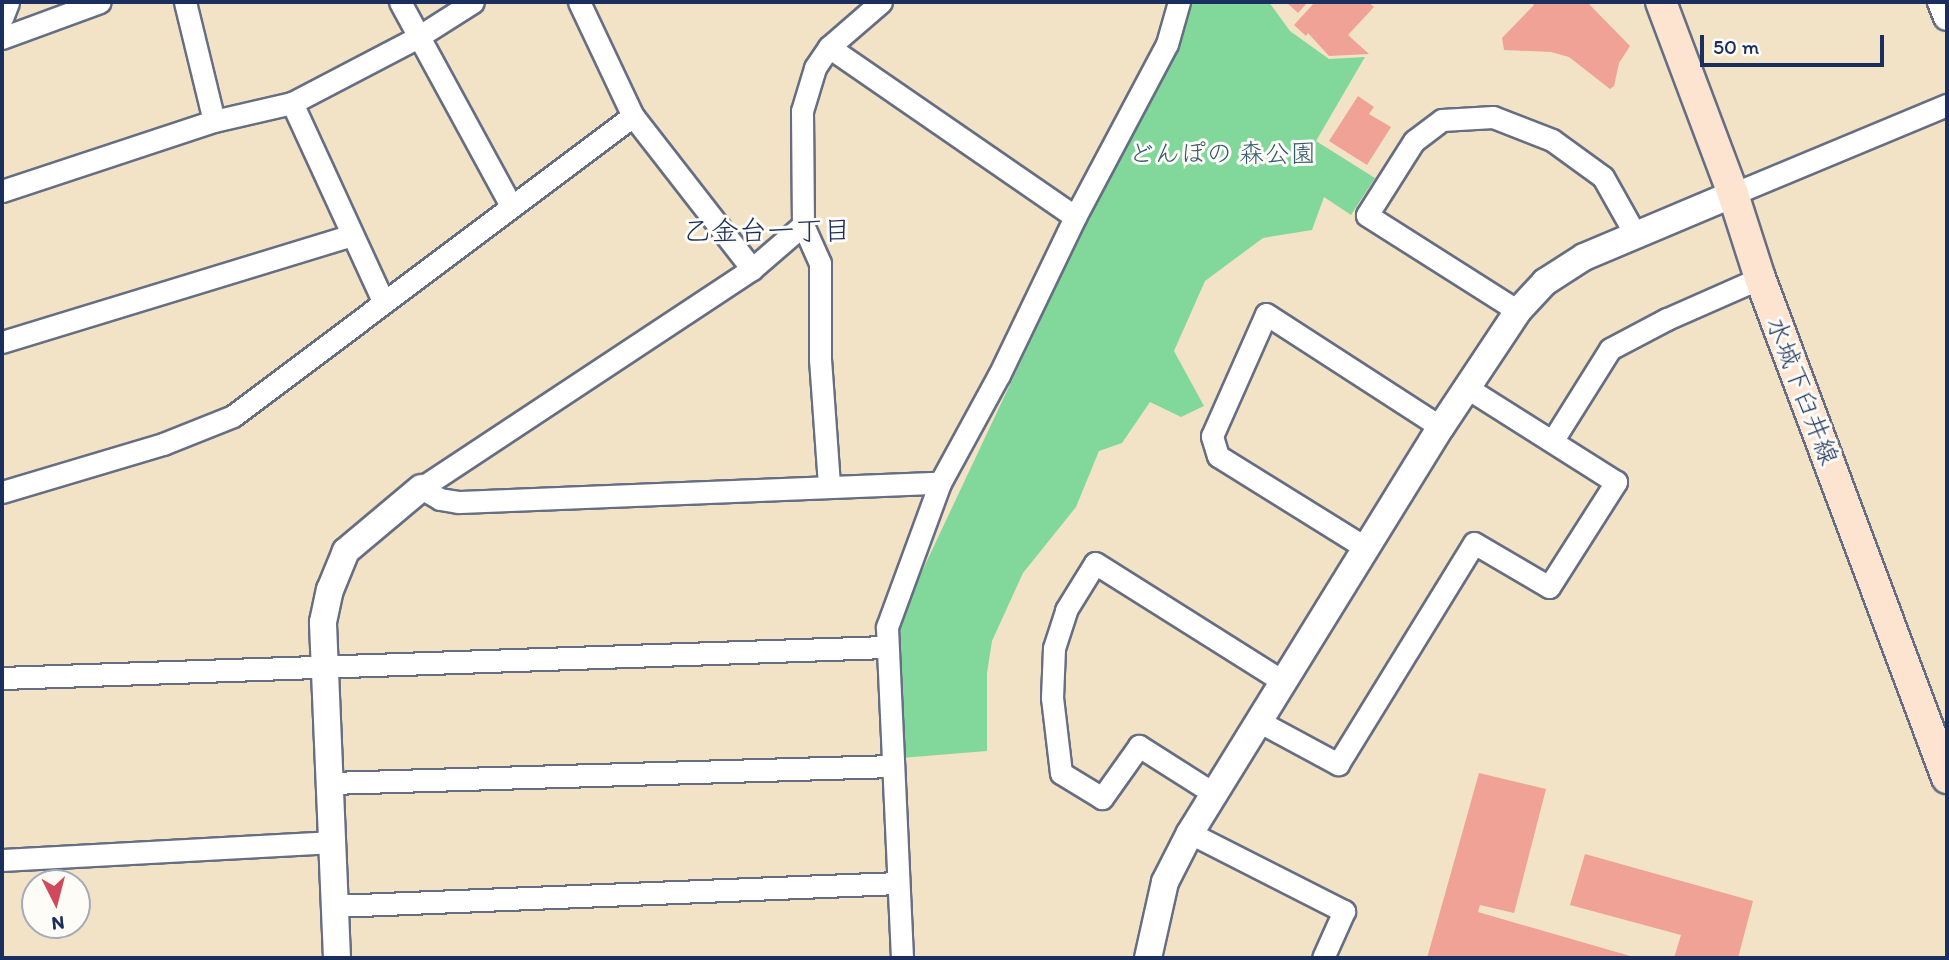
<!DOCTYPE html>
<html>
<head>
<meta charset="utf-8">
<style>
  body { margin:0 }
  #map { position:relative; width:1949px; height:960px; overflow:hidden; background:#f2e3c7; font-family:Itim,"Klee One",sans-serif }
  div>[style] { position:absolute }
  .green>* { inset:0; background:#82d89b }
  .building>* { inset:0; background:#efa295 }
  .roads { filter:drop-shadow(2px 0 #666e83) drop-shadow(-2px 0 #666e83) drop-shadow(0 2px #666e83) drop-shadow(0 -2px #666e83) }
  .minor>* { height:21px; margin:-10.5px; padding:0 10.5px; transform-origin:10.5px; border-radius:10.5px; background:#fff }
  .tertiary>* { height:26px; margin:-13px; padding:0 13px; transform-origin:13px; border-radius:13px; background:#fff }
  .secondary>* { height:30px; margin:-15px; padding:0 15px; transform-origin:15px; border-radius:15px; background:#fde4d1 }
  span { translate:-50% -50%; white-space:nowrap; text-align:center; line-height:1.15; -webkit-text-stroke:6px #fdfcf7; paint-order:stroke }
  .park-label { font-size:26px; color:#35596d }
  .street-label { font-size:26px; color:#1b2f5e }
  .neighbourhood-label { font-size:28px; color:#1b2f5e }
  .frame { position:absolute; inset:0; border:4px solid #1b2f5e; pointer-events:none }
  .north { position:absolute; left:21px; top:869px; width:70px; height:70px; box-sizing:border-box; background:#fdfcf7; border:2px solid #a3aaba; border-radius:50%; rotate:174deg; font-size:19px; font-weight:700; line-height:28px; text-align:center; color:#1b2f5e }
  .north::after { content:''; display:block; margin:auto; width:24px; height:32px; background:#d1495b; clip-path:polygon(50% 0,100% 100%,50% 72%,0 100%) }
  .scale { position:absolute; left:1700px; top:35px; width:184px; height:32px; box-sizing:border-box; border:4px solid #1b2f5e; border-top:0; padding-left:9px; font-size:21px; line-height:24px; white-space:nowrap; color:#1b2f5e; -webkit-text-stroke:5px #fdfcf7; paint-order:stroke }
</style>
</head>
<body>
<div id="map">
  <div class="green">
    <i style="clip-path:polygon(1190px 2px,1269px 2px,1290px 31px,1329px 59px,1365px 57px,1316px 141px,1375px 178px,1351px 215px,1324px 197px,1312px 230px,1263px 238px,1205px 281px,1174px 351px,1204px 406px,1181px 417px,1150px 402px,1122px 443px,1099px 451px,1076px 507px,1023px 573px,992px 641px,987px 673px,987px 751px,901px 758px,896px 647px,901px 616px)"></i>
  </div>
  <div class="building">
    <i style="clip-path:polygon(1286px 2px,1308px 2px,1298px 13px)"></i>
    <i style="clip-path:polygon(1315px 2px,1368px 2px,1374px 7px,1348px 35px,1369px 54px,1329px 56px,1308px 33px,1306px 36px,1294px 25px)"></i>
    <i style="clip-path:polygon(1531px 2px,1587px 2px,1630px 46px,1619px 63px,1614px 86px,1610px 89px,1569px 57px,1551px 52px,1504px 50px,1502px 38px,1534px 5px)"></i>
    <i style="clip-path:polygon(1358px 96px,1374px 107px,1369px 114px,1391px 127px,1367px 165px,1329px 141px)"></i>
    <i style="clip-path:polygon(1479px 773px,1546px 789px,1514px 913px,1480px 905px,1478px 912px,1637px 958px,1427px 958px)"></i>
    <i style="clip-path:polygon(1585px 854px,1753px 901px,1738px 958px,1674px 958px,1681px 935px,1570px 905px)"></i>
  </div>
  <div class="roads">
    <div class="minor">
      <i style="left:185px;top:2px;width:122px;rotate:76.3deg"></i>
      <i style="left:400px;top:2px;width:232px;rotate:61.4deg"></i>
      <i style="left:579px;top:2px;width:126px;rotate:64.7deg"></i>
      <i style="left:633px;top:116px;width:194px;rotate:52.1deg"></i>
      <i style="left:881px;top:2px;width:69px;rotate:139.1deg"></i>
      <i style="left:829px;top:47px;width:25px;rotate:124deg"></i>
      <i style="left:815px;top:68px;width:45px;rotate:106.8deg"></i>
      <i style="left:802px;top:111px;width:114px;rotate:89.5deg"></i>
      <i style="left:803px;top:225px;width:67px;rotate:139.2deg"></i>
      <i style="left:752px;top:269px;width:397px;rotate:146.5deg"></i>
      <i style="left:421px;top:488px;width:22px;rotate:30deg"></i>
      <i style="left:440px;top:499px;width:18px;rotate:9deg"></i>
      <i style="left:458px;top:502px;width:482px;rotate:-2.3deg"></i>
      <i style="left:2px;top:18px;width:17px;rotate:-69deg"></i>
      <i style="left:2px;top:38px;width:104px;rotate:-20.2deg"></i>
      <i style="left:829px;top:47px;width:299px;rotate:34.6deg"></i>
      <i style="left:292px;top:103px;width:218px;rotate:65.3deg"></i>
      <i style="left:2px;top:191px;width:223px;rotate:-18.3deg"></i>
      <i style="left:214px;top:121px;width:80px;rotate:-13deg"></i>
      <i style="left:292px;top:103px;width:142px;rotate:-27.6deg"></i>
      <i style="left:418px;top:37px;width:65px;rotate:-32.5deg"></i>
      <i style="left:1733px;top:194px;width:232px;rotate:-22.6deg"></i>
      <i style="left:803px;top:225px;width:42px;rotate:65.9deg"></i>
      <i style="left:820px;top:263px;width:96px;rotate:90deg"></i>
      <i style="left:820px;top:359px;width:127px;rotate:85.9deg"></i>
      <i style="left:1518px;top:311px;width:179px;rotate:-147.6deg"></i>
      <i style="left:1367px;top:215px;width:88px;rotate:-57.6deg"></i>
      <i style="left:1414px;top:141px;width:35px;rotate:-37deg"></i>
      <i style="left:1442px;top:120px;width:51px;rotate:-3.4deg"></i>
      <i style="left:1493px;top:117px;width:63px;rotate:21.3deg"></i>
      <i style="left:1552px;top:140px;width:63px;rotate:36deg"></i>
      <i style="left:1603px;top:177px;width:65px;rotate:60.7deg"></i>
      <i style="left:2px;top:342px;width:366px;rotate:-17deg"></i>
      <i style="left:1553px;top:440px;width:107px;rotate:-57.9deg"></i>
      <i style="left:1610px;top:349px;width:64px;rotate:-27.8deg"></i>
      <i style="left:1667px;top:319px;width:102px;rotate:-23.8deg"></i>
      <i style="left:2px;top:492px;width:168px;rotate:-16.6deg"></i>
      <i style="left:163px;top:444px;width:75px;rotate:-21.8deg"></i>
      <i style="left:233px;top:416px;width:500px;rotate:-36.9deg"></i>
      <i style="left:1366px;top:548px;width:174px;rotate:-148.1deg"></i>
      <i style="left:1218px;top:456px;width:21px;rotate:-107deg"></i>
      <i style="left:1212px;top:436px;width:133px;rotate:-66.1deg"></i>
      <i style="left:1266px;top:314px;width:208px;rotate:32.9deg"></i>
      <i style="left:2px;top:678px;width:886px;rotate:-2.01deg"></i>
      <i style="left:1260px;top:722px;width:89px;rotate:28.3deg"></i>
      <i style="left:1338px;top:764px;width:259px;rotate:-58.4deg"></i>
      <i style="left:1474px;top:543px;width:87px;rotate:30.4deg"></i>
      <i style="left:1549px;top:587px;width:125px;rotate:-57.5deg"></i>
      <i style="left:1616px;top:482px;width:178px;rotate:-147.7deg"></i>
      <i style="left:330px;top:783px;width:563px;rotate:-1.73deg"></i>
      <i style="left:1213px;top:793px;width:88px;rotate:-147.6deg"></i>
      <i style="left:1139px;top:746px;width:64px;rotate:125.4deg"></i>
      <i style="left:1102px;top:798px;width:48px;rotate:-148.6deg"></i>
      <i style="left:1061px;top:773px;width:76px;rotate:-96.8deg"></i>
      <i style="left:1052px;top:698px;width:50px;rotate:-87.7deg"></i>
      <i style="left:1054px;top:648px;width:40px;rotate:-72deg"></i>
      <i style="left:1066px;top:610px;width:55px;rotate:-58.3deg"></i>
      <i style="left:1095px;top:563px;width:223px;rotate:32.2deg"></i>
      <i style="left:1190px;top:833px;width:173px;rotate:26.9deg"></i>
      <i style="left:1344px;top:911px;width:51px;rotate:114.1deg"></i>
      <i style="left:2px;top:860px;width:331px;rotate:-3.1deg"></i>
      <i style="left:335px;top:906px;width:563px;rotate:-2.34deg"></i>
      <i style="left:902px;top:958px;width:331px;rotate:-92.6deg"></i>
      <i style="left:887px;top:627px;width:153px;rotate:-69.8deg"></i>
      <i style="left:940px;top:483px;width:123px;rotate:-61.4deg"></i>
      <i style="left:999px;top:375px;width:175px;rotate:-64.3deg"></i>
      <i style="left:1075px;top:217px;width:196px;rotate:-62deg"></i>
      <i style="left:1167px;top:44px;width:44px;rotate:-74.1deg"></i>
    </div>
    <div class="tertiary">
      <i style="left:1941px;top:2px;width:16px;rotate:68deg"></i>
      <i style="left:337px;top:958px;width:336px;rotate:-92.4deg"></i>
      <i style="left:323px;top:622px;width:33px;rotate:-78deg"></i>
      <i style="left:330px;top:590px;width:42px;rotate:-67.7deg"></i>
      <i style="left:346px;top:551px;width:98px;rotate:-40deg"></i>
      <i style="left:1148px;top:958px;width:78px;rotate:-77.4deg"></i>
      <i style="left:1165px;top:882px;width:55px;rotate:-63deg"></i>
      <i style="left:1190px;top:833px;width:477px;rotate:-58.3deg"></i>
      <i style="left:1441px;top:427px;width:139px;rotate:-56.4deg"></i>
      <i style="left:1518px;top:311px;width:40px;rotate:-47deg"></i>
      <i style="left:1545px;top:282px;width:46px;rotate:-32.7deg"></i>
      <i style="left:1584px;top:257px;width:162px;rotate:-22.9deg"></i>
    </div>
    <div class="secondary">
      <i style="left:1661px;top:2px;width:205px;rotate:69.4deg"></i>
      <i style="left:1733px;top:194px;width:88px;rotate:72.2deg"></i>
      <i style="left:1760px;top:278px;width:534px;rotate:69.49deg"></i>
    </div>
  </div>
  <div class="park-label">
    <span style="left:1222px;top:154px">どんぽの 森公園</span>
  </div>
  <div class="street-label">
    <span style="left:1802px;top:391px;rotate:69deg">水城下臼井線</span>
  </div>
  <div class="neighbourhood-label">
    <span style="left:767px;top:230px">乙金台一丁目</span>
  </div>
  <div class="frame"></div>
  <div class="north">N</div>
  <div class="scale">50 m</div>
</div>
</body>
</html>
